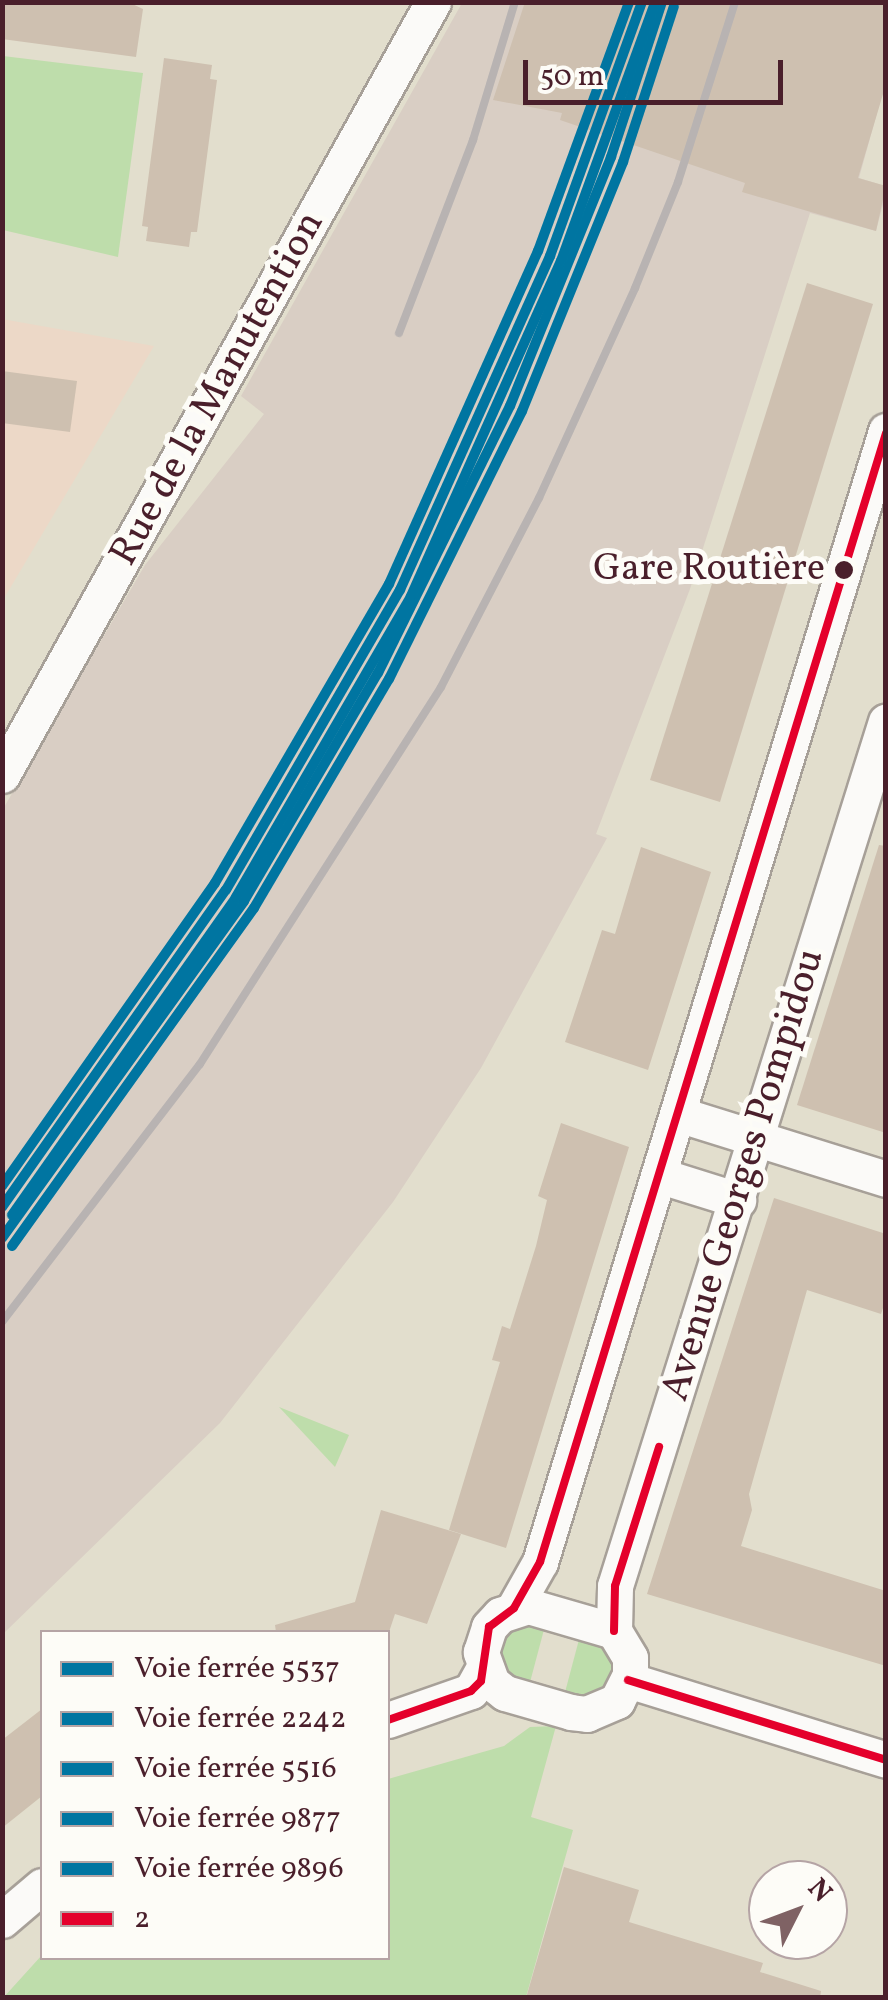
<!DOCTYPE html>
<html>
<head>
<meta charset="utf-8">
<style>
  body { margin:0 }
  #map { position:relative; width:888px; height:2000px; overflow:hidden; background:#e2decd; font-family:Vollkorn,serif }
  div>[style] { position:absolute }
  .built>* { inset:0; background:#ecd8c7 }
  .industrial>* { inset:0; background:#d9cec4 }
  .green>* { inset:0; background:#beddab }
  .building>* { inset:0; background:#cec0b0 }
  .roads { filter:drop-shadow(2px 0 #a7a098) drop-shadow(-2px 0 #a7a098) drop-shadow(0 2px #a7a098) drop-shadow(0 -2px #a7a098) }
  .minor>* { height:35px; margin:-17.5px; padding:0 17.5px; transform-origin:17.5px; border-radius:17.5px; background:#fbfaf8 }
  .rail>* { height:8px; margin:-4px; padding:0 4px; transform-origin:4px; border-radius:4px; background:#b8b3b2 }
  .bus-1>* { height:8px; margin:-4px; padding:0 4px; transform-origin:4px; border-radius:4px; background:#e4002b }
  .rail-1>* { height:10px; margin:-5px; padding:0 5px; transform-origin:5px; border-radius:5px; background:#0075a1 }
  .rail-2>* { height:10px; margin:-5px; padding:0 5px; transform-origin:5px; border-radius:5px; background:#0075a1 }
  .rail-3>* { height:10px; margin:-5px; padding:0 5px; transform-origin:5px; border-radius:5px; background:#0075a1 }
  .rail-4>* { height:10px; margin:-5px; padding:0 5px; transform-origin:5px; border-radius:5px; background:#0075a1 }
  .rail-5>* { height:10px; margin:-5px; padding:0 5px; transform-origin:5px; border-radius:5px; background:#0075a1 }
  .dots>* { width:28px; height:28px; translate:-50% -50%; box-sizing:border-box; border:5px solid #fdfcf7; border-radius:50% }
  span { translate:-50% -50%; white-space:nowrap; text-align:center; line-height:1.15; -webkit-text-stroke:10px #fdfcf7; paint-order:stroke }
  .bus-label { font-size:38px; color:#4a1f2b }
  .right { translate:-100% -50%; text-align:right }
  .street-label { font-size:40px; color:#4a1f2b }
  .frame { position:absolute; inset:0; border:5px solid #4a1f2b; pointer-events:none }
  .legend { position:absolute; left:40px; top:1630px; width:350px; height:330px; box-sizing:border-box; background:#fdfcf7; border:2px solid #b5a4a5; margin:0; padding:12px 18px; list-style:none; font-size:30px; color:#4a1f2b }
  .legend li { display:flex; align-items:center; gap:20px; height:50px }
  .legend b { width:50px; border:2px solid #b5a4a5 }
  .north { position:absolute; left:748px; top:1860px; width:100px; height:100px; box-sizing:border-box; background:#fdfcf7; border:2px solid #b5a4a5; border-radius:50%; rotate:48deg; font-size:28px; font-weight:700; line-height:40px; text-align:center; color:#4a1f2b }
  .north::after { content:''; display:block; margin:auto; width:35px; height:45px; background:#7f6264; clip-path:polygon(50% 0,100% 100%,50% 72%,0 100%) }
  .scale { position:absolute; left:523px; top:60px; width:260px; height:45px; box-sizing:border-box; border:5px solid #4a1f2b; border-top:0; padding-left:12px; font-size:30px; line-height:35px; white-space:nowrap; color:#4a1f2b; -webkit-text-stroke:8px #fdfcf7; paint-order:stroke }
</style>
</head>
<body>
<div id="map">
  <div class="built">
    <i style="clip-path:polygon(2px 319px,154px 346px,3px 600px,2px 600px)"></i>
  </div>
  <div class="industrial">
    <i style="clip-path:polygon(462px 3px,885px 3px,885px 84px,859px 178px,885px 186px,885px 197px,876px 231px,810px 213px,690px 589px,596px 834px,607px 838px,481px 1068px,393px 1202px,220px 1423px,3px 1634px,3px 809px,145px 565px,264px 414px,241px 396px)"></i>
  </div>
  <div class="green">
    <i style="clip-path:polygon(3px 56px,143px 73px,118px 257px,3px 230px)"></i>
    <i style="clip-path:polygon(279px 1407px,349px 1435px,335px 1467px)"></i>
    <i style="clip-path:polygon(518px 1620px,546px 1622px,529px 1686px,510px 1679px,498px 1645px)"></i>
    <i style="clip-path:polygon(581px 1632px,599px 1639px,612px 1662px,609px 1680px,592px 1698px,564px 1696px)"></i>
    <i style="clip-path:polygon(556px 1726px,531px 1817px,573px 1830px,526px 1997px,3px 1998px,42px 1955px,388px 1958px,388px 1779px,504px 1746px,530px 1727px)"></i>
  </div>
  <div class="building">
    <i style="clip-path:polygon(2px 2px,128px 2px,143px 9px,136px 57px,2px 39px)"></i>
    <i style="clip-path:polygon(525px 2px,886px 2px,886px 84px,858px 178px,886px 186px,876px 231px,742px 192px,745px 183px,560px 120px,562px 113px,493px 100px)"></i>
    <i style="clip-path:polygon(164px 58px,212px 65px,210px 79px,217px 80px,197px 232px,191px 232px,189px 247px,146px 241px,148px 227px,142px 226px)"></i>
    <i style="clip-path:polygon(807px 283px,873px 304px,720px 802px,650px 780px)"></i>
    <i style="clip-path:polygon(2px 371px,77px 381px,70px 432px,2px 423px)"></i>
    <i style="clip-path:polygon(879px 845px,886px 846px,886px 1133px,797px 1105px)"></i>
    <i style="clip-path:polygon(641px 847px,711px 872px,648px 1070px,565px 1042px,602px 930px,615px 934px)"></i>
    <i style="clip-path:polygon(561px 1123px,629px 1147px,506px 1548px,449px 1530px,500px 1362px,492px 1360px,502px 1326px,510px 1329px,536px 1246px,547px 1200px,538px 1196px)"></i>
    <i style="clip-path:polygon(774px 1198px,886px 1234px,886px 1299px,881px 1314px,807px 1290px,749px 1494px,752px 1510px,741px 1546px,886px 1591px,886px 1666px,647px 1594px)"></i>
    <i style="clip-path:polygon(381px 1510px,461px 1534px,427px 1624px,395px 1614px,389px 1632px,276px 1632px,275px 1625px,355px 1602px)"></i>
    <i style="clip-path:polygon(42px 1709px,42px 1796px,2px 1828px,2px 1740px)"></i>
    <i style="clip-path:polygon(564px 1867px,639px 1890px,629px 1922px,763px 1963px,760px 1972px,821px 1991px,820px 1998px,526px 1998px)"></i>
  </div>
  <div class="roads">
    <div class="minor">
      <i style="left:2px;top:775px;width:885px;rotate:-60.86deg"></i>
      <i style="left:681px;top:1115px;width:215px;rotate:17.3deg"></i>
      <i style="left:661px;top:1176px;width:81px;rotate:17.3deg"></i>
      <i style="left:528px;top:1606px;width:90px;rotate:16.2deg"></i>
      <i style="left:614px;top:1631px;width:31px;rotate:59deg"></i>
      <i style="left:630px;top:1658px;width:17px;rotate:90deg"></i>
      <i style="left:630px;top:1675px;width:29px;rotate:117deg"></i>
      <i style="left:617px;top:1701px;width:33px;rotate:157deg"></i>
      <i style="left:587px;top:1714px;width:16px;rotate:-173deg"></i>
      <i style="left:571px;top:1712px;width:69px;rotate:-163.9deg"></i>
      <i style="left:505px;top:1693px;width:16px;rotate:-142deg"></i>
      <i style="left:492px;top:1683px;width:33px;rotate:-110deg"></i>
      <i style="left:481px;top:1652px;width:26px;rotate:-72deg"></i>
      <i style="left:489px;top:1627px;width:16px;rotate:-47deg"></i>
      <i style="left:500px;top:1615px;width:29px;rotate:-18deg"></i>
      <i style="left:514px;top:1608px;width:53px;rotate:-60.5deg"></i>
      <i style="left:540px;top:1562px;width:1183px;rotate:-72.99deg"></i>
      <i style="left:614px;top:1631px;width:45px;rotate:-88.7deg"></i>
      <i style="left:615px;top:1586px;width:906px;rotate:-72.6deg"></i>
      <i style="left:628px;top:1680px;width:270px;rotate:17.2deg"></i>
      <i style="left:388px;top:1720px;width:88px;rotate:-19.3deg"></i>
      <i style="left:471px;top:1691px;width:26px;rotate:-61deg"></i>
      <i style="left:2px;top:1920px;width:52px;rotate:-40.4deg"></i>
    </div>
  </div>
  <div class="rail">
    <i style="left:399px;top:333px;width:207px;rotate:-69deg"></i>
    <i style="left:473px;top:140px;width:144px;rotate:-73.1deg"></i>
    <i style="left:2px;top:1322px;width:325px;rotate:-52.5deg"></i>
    <i style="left:200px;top:1064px;width:447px;rotate:-57.4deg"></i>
    <i style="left:441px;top:687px;width:213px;rotate:-62.6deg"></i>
    <i style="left:539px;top:498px;width:231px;rotate:-65.4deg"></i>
    <i style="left:635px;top:288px;width:114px;rotate:-67.9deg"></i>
    <i style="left:678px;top:182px;width:189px;rotate:-72.4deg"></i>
  </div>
  <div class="bus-1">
    <i style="left:514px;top:1608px;width:53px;rotate:-60.5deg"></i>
    <i style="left:540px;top:1562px;width:1181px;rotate:-72.96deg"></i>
    <i style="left:614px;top:1631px;width:45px;rotate:-88.7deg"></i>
    <i style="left:615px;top:1586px;width:146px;rotate:-72.4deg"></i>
    <i style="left:628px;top:1680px;width:270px;rotate:17.2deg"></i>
    <i style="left:388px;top:1720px;width:88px;rotate:-19.3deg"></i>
    <i style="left:471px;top:1691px;width:14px;rotate:-45deg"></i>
    <i style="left:481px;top:1681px;width:55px;rotate:-81.6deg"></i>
    <i style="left:489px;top:1627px;width:31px;rotate:-37deg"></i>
  </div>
  <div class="rail-1">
    <i style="left:2px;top:1238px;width:415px;rotate:-54.3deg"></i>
    <i style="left:244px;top:901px;width:264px;rotate:-59.6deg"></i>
    <i style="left:378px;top:673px;width:298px;rotate:-63.7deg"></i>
    <i style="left:510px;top:406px;width:269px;rotate:-67.9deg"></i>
    <i style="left:611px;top:157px;width:163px;rotate:-71.8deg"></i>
  </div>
  <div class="rail-2">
    <i style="left:2px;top:1207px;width:388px;rotate:-54.8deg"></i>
    <i style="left:226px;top:890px;width:347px;rotate:-59.9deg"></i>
    <i style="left:400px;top:590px;width:366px;rotate:-65.8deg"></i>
    <i style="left:550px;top:256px;width:270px;rotate:-70.1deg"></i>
  </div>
  <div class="rail-3">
    <i style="left:12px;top:1215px;width:389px;rotate:-54.8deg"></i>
    <i style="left:236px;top:897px;width:348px;rotate:-59.8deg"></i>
    <i style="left:411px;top:596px;width:367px;rotate:-65.9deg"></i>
    <i style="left:561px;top:261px;width:271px;rotate:-70deg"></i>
  </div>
  <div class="rail-4">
    <i style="left:12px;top:1246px;width:416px;rotate:-54.4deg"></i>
    <i style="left:254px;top:908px;width:266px;rotate:-59.5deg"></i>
    <i style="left:389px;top:679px;width:299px;rotate:-63.6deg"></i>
    <i style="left:522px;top:411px;width:269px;rotate:-67.9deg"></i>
    <i style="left:623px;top:162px;width:164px;rotate:-71.9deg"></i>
  </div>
  <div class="rail-5">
    <i style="left:2px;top:1186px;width:370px;rotate:-54.9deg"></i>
    <i style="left:215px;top:883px;width:346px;rotate:-59.8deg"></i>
    <i style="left:389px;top:584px;width:365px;rotate:-65.9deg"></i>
    <i style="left:538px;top:251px;width:265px;rotate:-69.9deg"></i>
  </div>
  <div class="dots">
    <i style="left:844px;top:570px;background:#4a1f2b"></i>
  </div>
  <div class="bus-label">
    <span class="right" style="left:825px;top:570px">Gare Routière</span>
  </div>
  <div class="street-label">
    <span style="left:218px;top:389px;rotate:-61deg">Rue de la Manutention</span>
    <span style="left:744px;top:1175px;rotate:-73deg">Avenue Georges Pompidou</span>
  </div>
  <div class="frame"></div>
  <ul class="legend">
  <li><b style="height:12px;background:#0075a1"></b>Voie ferrée 5537</li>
  <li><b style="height:12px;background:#0075a1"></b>Voie ferrée 2242</li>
  <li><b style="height:12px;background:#0075a1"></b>Voie ferrée 5516</li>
  <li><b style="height:12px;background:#0075a1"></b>Voie ferrée 9877</li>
  <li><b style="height:12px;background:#0075a1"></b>Voie ferrée 9896</li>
  <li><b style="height:12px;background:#e4002b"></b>2</li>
  </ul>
  <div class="north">N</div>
  <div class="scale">50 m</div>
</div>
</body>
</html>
